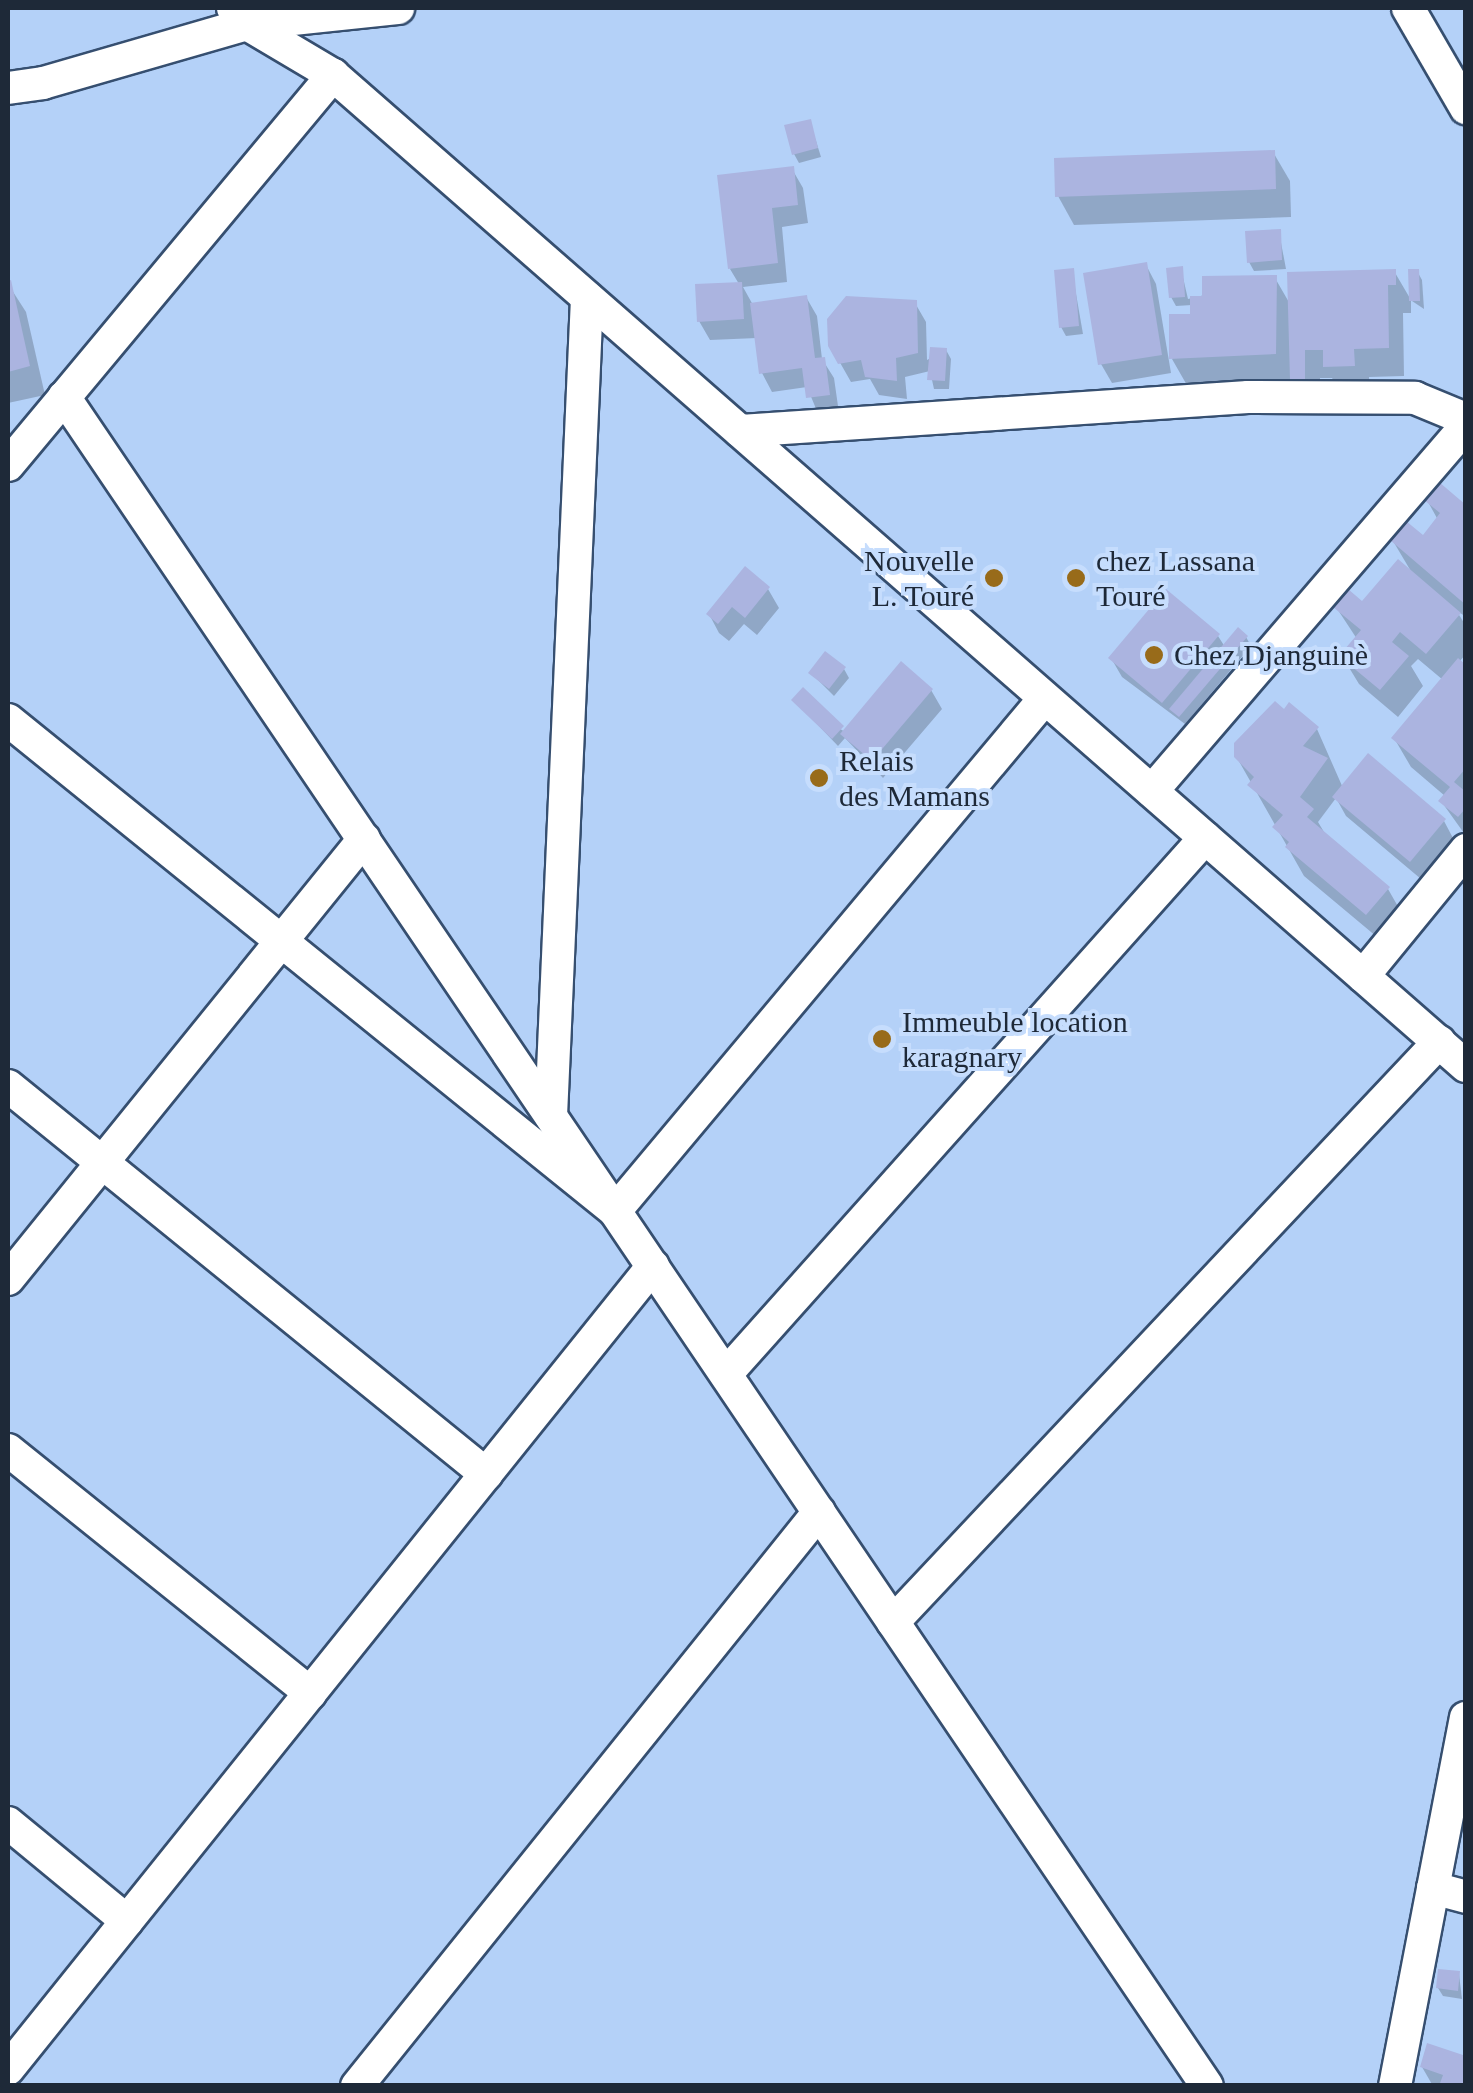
<!DOCTYPE html>
<html>
<head>
<meta charset="utf-8">
<style>
  body { margin:0 }
  #map { position:relative; width:1473px; height:2093px; overflow:hidden; background:#b4d1f8; font-family:"Times New Roman",serif }
  div>[style] { position:absolute }
  .shadow>* { inset:0; background:#0003 }
  .building>* { inset:0; background:#abb4e0 }
  .roads { filter:drop-shadow(2px 0 #364f70) drop-shadow(-2px 0 #364f70) drop-shadow(0 2px #364f70) drop-shadow(0 -2px #364f70) }
  .minor>* { height:32px; margin:-16px; padding:0 16px; transform-origin:16px; border-radius:16px; background:#fff }
  .dots>* { width:28px; height:28px; translate:-50% -50%; box-sizing:border-box; border:5px solid #c6ddfd; border-radius:50% }
  span { translate:-50% -50%; white-space:nowrap; text-align:center; line-height:1.15; -webkit-text-stroke:8px #c6ddfd; paint-order:stroke }
  .poi-label { font-size:30px; color:#1e2938 }
  .right { translate:-100% -50%; text-align:right }
  .left { translate:0 -50%; text-align:left }
  .frame { position:absolute; inset:0; border:10px solid #1e2938; pointer-events:none }
</style>
</head>
<body>
<div id="map">
  <div class="shadow">
    <i style="clip-path:polygon(810px 122px,821px 157px,799px 163px,794px 154px)"></i>
    <i style="clip-path:polygon(1273px 152px,1290px 181px,1291px 217px,1074px 225px,1058px 196px)"></i>
    <i style="clip-path:polygon(792px 169px,803px 188px,808px 223px,782px 227px,787px 282px,743px 287px,753px 305px,806px 297px,817px 316px,822px 359px,834px 378px,839px 413px,819px 416px,807px 387px,772px 392px,762px 373px,757px 338px,710px 340px,699px 321px,739px 284px,730px 269px)"></i>
    <i style="clip-path:polygon(1279px 232px,1286px 269px,1254px 271px,1249px 262px)"></i>
    <i style="clip-path:polygon(1146px 265px,1156px 284px,1171px 373px,1112px 383px,1101px 364px)"></i>
    <i style="clip-path:polygon(1181px 269px,1188px 299px,1275px 278px,1290px 304px,1394px 271px,1411px 300px,1411px 313px,1403px 313px,1404px 376px,1369px 377px,1370px 393px,1342px 395px,1332px 378px,1320px 378px,1320px 407px,1188px 387px,1172px 359px,1193px 316px,1192px 305px,1176px 306px,1171px 297px)"></i>
    <i style="clip-path:polygon(1072px 271px,1083px 334px,1066px 336px,1061px 327px)"></i>
    <i style="clip-path:polygon(1417px 271px,1422px 280px,1424px 309px,1412px 301px)"></i>
    <i style="clip-path:polygon(8px 284px,26px 312px,45px 395px,8px 403px)"></i>
    <i style="clip-path:polygon(915px 303px,926px 322px,927px 360px,946px 350px,951px 359px,949px 389px,934px 389px,930px 371px,905px 377px,907px 399px,879px 395px,870px 379px,851px 382px,830px 345px)"></i>
    <i style="clip-path:polygon(1427px 500px,1466px 508px,1466px 617px,1456px 610px,1466px 626px,1466px 654px,1459px 662px,1466px 668px,1466px 836px,1441px 801px,1445px 796px,1411px 767px,1394px 738px,1443px 680px,1418px 659px,1411px 666px,1423px 686px,1398px 717px,1359px 684px,1342px 656px,1357px 639px,1336px 607px,1363px 605px,1412px 573px,1393px 541px,1423px 538px,1438px 520px)"></i>
    <i style="clip-path:polygon(768px 589px,779px 608px,757px 635px,744px 624px,729px 641px,719px 633px,709px 614px)"></i>
    <i style="clip-path:polygon(1218px 636px,1225px 647px,1246px 637px,1251px 646px,1185px 724px,1122px 677px,1111px 658px)"></i>
    <i style="clip-path:polygon(844px 669px,849px 678px,834px 696px,811px 673px)"></i>
    <i style="clip-path:polygon(931px 690px,942px 709px,883px 778px,845px 738px,838px 746px,794px 700px,845px 732px)"></i>
    <i style="clip-path:polygon(1275px 704px,1317px 729px,1343px 788px,1444px 821px,1454px 840px,1421px 879px,1346px 816px,1336px 798px,1318px 822px,1327px 837px,1388px 889px,1404px 917px,1383px 942px,1304px 876px,1236px 756px,1236px 744px)"></i>
    <i style="clip-path:polygon(1459px 1974px,1462px 1999px,1443px 1996px,1438px 1988px)"></i>
    <i style="clip-path:polygon(1466px 2058px,1466px 2086px,1433px 2086px,1422px 2067px)"></i>
  </div>
  <div class="building">
    <i style="clip-path:polygon(811px 119px,818px 148px,792px 155px,784px 125px)"></i>
    <i style="clip-path:polygon(1275px 150px,1276px 189px,1055px 197px,1054px 158px)"></i>
    <i style="clip-path:polygon(794px 166px,798px 205px,772px 208px,778px 263px,728px 269px,717px 175px)"></i>
    <i style="clip-path:polygon(1281px 229px,1282px 260px,1247px 263px,1245px 231px)"></i>
    <i style="clip-path:polygon(1147px 262px,1162px 355px,1098px 365px,1083px 273px)"></i>
    <i style="clip-path:polygon(1183px 266px,1185px 297px,1169px 298px,1166px 268px)"></i>
    <i style="clip-path:polygon(1074px 268px,1079px 326px,1059px 328px,1054px 270px)"></i>
    <i style="clip-path:polygon(1396px 269px,1396px 285px,1388px 285px,1389px 348px,1354px 349px,1355px 366px,1323px 367px,1323px 350px,1305px 350px,1305px 379px,1290px 380px,1287px 272px)"></i>
    <i style="clip-path:polygon(1408px 269px,1419px 269px,1420px 301px,1409px 301px)"></i>
    <i style="clip-path:polygon(1277px 275px,1276px 354px,1169px 359px,1169px 314px,1190px 314px,1190px 296px,1202px 296px,1202px 276px)"></i>
    <i style="clip-path:polygon(11px 280px,30px 366px,8px 372px,8px 281px)"></i>
    <i style="clip-path:polygon(742px 282px,744px 319px,697px 322px,695px 284px)"></i>
    <i style="clip-path:polygon(807px 295px,815px 358px,825px 357px,830px 395px,806px 398px,802px 368px,759px 374px,750px 303px)"></i>
    <i style="clip-path:polygon(846px 296px,917px 300px,918px 353px,896px 358px,897px 381px,865px 377px,861px 360px,838px 364px,828px 346px,827px 319px)"></i>
    <i style="clip-path:polygon(930px 347px,947px 348px,945px 381px,927px 380px)"></i>
    <i style="clip-path:polygon(1439px 482px,1466px 505px,1466px 605px,1390px 540px,1406px 521px,1423px 535px,1440px 513px,1424px 500px)"></i>
    <i style="clip-path:polygon(1398px 559px,1461px 613px,1426px 654px,1400px 632px,1392px 642px,1409px 656px,1380px 690px,1339px 656px,1361px 630px,1333px 607px,1348px 589px,1362px 601px)"></i>
    <i style="clip-path:polygon(745px 566px,770px 587px,745px 618px,732px 607px,718px 624px,706px 614px)"></i>
    <i style="clip-path:polygon(1166px 589px,1220px 634px,1162px 703px,1108px 658px)"></i>
    <i style="clip-path:polygon(1238px 627px,1248px 636px,1179px 717px,1169px 709px)"></i>
    <i style="clip-path:polygon(825px 651px,846px 667px,829px 689px,808px 673px)"></i>
    <i style="clip-path:polygon(1458px 658px,1466px 665px,1466px 768px,1454px 782px,1466px 792px,1466px 808px,1458px 817px,1438px 801px,1450px 787px,1391px 738px)"></i>
    <i style="clip-path:polygon(901px 661px,933px 689px,872px 761px,840px 734px)"></i>
    <i style="clip-path:polygon(803px 687px,844px 726px,832px 739px,791px 700px)"></i>
    <i style="clip-path:polygon(1275px 701px,1284px 709px,1289px 702px,1319px 727px,1303px 746px,1328px 758px,1300px 797px,1314px 809px,1307px 817px,1390px 887px,1366px 915px,1285px 847px,1289px 842px,1272px 827px,1283px 815px,1247px 785px,1254px 777px,1234px 757px,1234px 743px)"></i>
    <i style="clip-path:polygon(1368px 753px,1446px 819px,1410px 862px,1332px 797px)"></i>
    <i style="clip-path:polygon(1438px 1969px,1460px 1971px,1458px 1991px,1436px 1988px)"></i>
    <i style="clip-path:polygon(1427px 2043px,1466px 2056px,1466px 2086px,1439px 2086px,1443px 2075px,1420px 2067px)"></i>
  </div>
  <div class="roads">
    <div class="minor">
      <i style="left:233px;top:8px;width:21px;rotate:49deg"></i>
      <i style="left:247px;top:24px;width:100px;rotate:30.7deg"></i>
      <i style="left:333px;top:75px;width:1505px;rotate:41.18deg"></i>
      <i style="left:1408px;top:8px;width:116px;rotate:59.9deg"></i>
      <i style="left:8px;top:88px;width:35px;rotate:-8deg"></i>
      <i style="left:43px;top:83px;width:212px;rotate:-16.1deg"></i>
      <i style="left:247px;top:24px;width:152px;rotate:-6deg"></i>
      <i style="left:64px;top:397px;width:2039px;rotate:55.91deg"></i>
      <i style="left:740px;top:431px;width:509px;rotate:-3.83deg"></i>
      <i style="left:1248px;top:397px;width:167px;rotate:0.3deg"></i>
      <i style="left:1415px;top:398px;width:55px;rotate:22.4deg"></i>
      <i style="left:8px;top:465px;width:508px;rotate:-50.19deg"></i>
      <i style="left:8px;top:720px;width:781px;rotate:38.97deg"></i>
      <i style="left:615px;top:1211px;width:669px;rotate:-50.03deg"></i>
      <i style="left:1152px;top:791px;width:481px;rotate:-49.3deg"></i>
      <i style="left:1363px;top:976px;width:163px;rotate:-50.7deg"></i>
      <i style="left:8px;top:1086px;width:616px;rotate:39.07deg"></i>
      <i style="left:551px;top:1116px;width:819px;rotate:-87.48deg"></i>
      <i style="left:8px;top:1279px;width:566px;rotate:-51.02deg"></i>
      <i style="left:726px;top:1374px;width:719px;rotate:-48.21deg"></i>
      <i style="left:8px;top:1450px;width:388px;rotate:38.8deg"></i>
      <i style="left:893px;top:1622px;width:797px;rotate:-46.73deg"></i>
      <i style="left:8px;top:1823px;width:154px;rotate:39.5deg"></i>
      <i style="left:1433px;top:1888px;width:34px;rotate:15deg"></i>
      <i style="left:8px;top:2069px;width:1030px;rotate:-51.23deg"></i>
      <i style="left:357px;top:2086px;width:737px;rotate:-51.17deg"></i>
      <i style="left:1395px;top:2086px;width:375px;rotate:-79.1deg"></i>
    </div>
  </div>
  <div class="dots">
    <i style="left:994px;top:578px;background:#986b1a"></i>
    <i style="left:1076px;top:578px;background:#986b1a"></i>
    <i style="left:1154px;top:655px;background:#986b1a"></i>
    <i style="left:819px;top:778px;background:#986b1a"></i>
    <i style="left:882px;top:1039px;background:#986b1a"></i>
  </div>
  <div class="poi-label">
    <span class="right" style="left:974px;top:578px">Nouvelle<br>L. Touré</span>
    <span class="left" style="left:1096px;top:578px">chez Lassana<br>Touré</span>
    <span class="left" style="left:1174px;top:655px">Chez Djanguinè</span>
    <span class="left" style="left:839px;top:778px">Relais<br>des Mamans</span>
    <span class="left" style="left:902px;top:1039px">Immeuble location<br>karagnary</span>
  </div>
  <div class="frame"></div>
</div>
</body>
</html>
